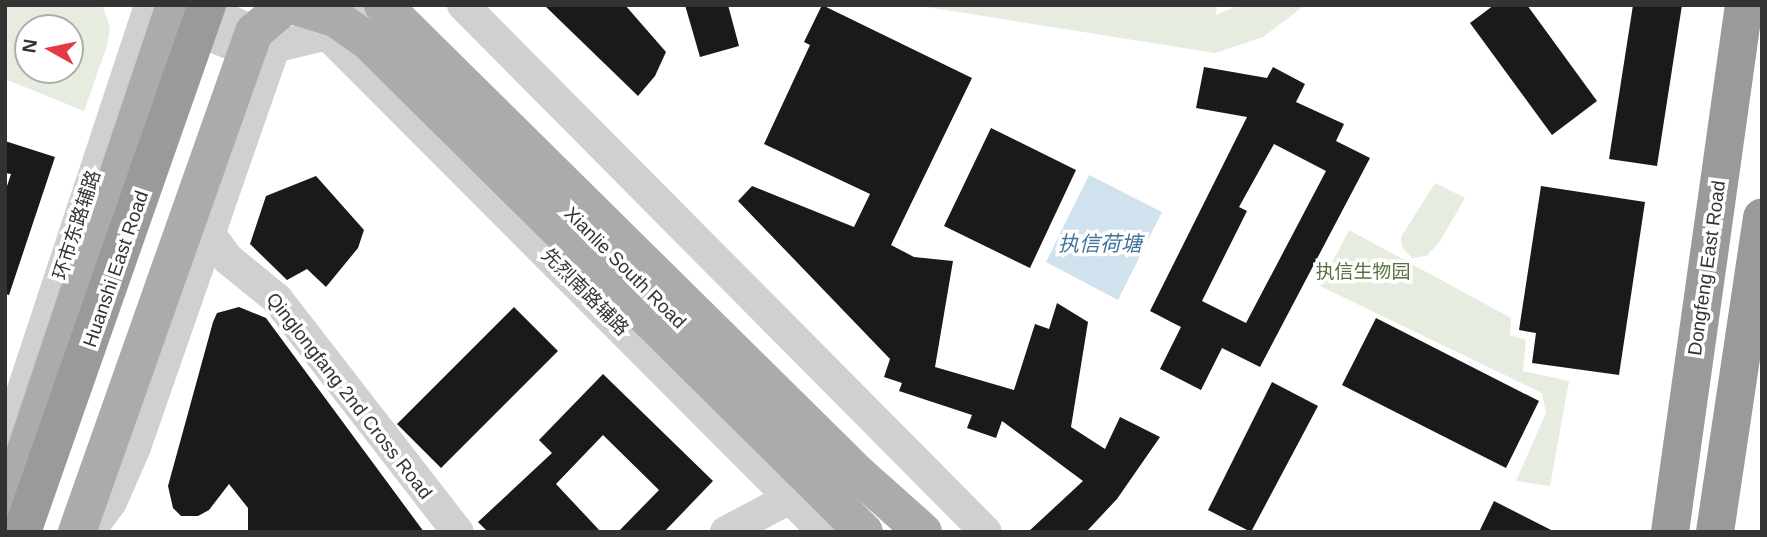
<!DOCTYPE html>
<html>
<head>
<meta charset="utf-8">
<style>
  body { margin:0 }
  #map { position:relative; width:1767px; height:537px; overflow:hidden; background:#fff; font-family:Arial,"Noto Sans SC",sans-serif }
  div>[style] { position:absolute }
  .green>* { inset:0; background:#e6ecdf }
  .water>* { inset:0; background:#cfe2ee }
  .building>* { inset:0; background:#1a1a1a }
  .minor>* { height:32px; margin:-16px; padding:0 16px; transform-origin:16px; border-radius:16px; background:#d0d0d0 }
  .major>* { height:38px; margin:-19px; padding:0 19px; transform-origin:19px; border-radius:19px; background:#ababab }
  .highway>* { height:38px; margin:-19px; padding:0 19px; transform-origin:19px; border-radius:19px; background:#9a9a9a }
  span { translate:-50% -50%; white-space:nowrap; text-align:center; line-height:1.15; -webkit-text-stroke:7px #fff; paint-order:stroke }
  .street-label { font-size:19px; color:#333 }
  .park-label { font-size:19px; color:#56703f }
  .water-label { font-size:21px; color:#3f7597; font-style:italic }
  .frame { position:absolute; inset:0; border:7px solid #333; pointer-events:none }
  .north { position:absolute; left:14px; top:14px; width:70px; height:70px; box-sizing:border-box; background:#fff; border:2px solid #adadad; border-radius:50%; rotate:279deg; font-size:19px; font-weight:700; line-height:28px; text-align:center; color:#333 }
  .north::after { content:''; display:block; margin:auto; width:24px; height:32px; background:#e63946; clip-path:polygon(50% 0,100% 100%,50% 72%,0 100%) }
</style>
</head>
<body>
<div id="map">
  <div class="green">
    <i style="clip-path:polygon(evenodd,5px 5px,102px 5px,110px 27px,107px 46px,84px 111px,5px 79px,5px 5px,28px 28px,70px 28px,70px 70px,28px 70px,28px 28px)"></i>
    <i style="clip-path:polygon(914px 5px,1217px 5px,1216px 15px,1239px 5px,1305px 5px,1263px 37px,1215px 53px)"></i>
    <i style="clip-path:polygon(1435px 183px,1465px 198px,1439px 243px,1426px 256px,1412px 258px,1402px 247px,1401px 237px)"></i>
    <i style="clip-path:polygon(1349px 230px,1511px 318px,1510px 335px,1526px 340px,1523px 371px,1569px 381px,1550px 486px,1516px 481px,1546px 413px,1542px 393px,1320px 286px)"></i>
  </div>
  <div class="water">
    <i style="clip-path:polygon(1089px 175px,1162px 212px,1118px 300px,1046px 262px)"></i>
  </div>
  <div class="building">
    <i style="clip-path:polygon(544px 5px,625px 5px,666px 52px,655px 76px,638px 96px)"></i>
    <i style="clip-path:polygon(685px 5px,728px 5px,739px 46px,700px 57px)"></i>
    <i style="clip-path:polygon(822px 5px,972px 78px,891px 245px,914px 257px,953px 261px,935px 367px,1014px 390px,1035px 324px,1049px 329px,1057px 303px,1088px 322px,1071px 427px,1105px 449px,1120px 417px,1160px 437px,1117px 499px,1086px 532px,1028px 532px,1083px 481px,1002px 421px,996px 438px,967px 428px,972px 415px,899px 391px,902px 383px,884px 377px,890px 359px,738px 201px,752px 186px,854px 227px,870px 194px,764px 144px,810px 45px,804px 42px)"></i>
    <i style="clip-path:polygon(1494px 5px,1527px 5px,1597px 101px,1552px 135px,1470px 23px)"></i>
    <i style="clip-path:polygon(1633px 5px,1682px 5px,1657px 166px,1609px 159px)"></i>
    <i style="clip-path:polygon(evenodd,1204px 67px,1267px 78px,1273px 67px,1305px 84px,1296px 102px,1344px 124px,1336px 141px,1370px 158px,1260px 367px,1222px 348px,1201px 390px,1160px 369px,1181px 327px,1150px 311px,1247px 117px,1196px 108px,1204px 67px,1274px 144px,1326px 171px,1246px 323px,1202px 301px,1247px 211px,1239px 207px,1274px 144px)"></i>
    <i style="clip-path:polygon(991px 128px,1076px 170px,1030px 268px,944px 226px)"></i>
    <i style="clip-path:polygon(5px 141px,55px 157px,9px 295px,5px 294px,5px 192px,11px 174px,5px 173px)"></i>
    <i style="clip-path:polygon(316px 176px,364px 230px,358px 248px,326px 287px,307px 269px,287px 280px,250px 244px,266px 196px)"></i>
    <i style="clip-path:polygon(1541px 186px,1645px 202px,1619px 375px,1532px 363px,1536px 333px,1519px 330px)"></i>
    <i style="clip-path:polygon(239px 307px,266px 318px,424px 532px,248px 532px,248px 508px,229px 484px,209px 510px,198px 516px,181px 516px,173px 508px,168px 486px,213px 322px,217px 313px)"></i>
    <i style="clip-path:polygon(514px 307px,558px 351px,441px 468px,397px 424px)"></i>
    <i style="clip-path:polygon(1376px 318px,1539px 401px,1506px 468px,1342px 385px)"></i>
    <i style="clip-path:polygon(603px 374px,713px 481px,664px 532px,618px 532px,659px 490px,603px 435px,556px 484px,601px 532px,488px 532px,478px 522px,552px 453px,539px 440px)"></i>
    <i style="clip-path:polygon(1272px 382px,1318px 406px,1251px 532px,1208px 510px)"></i>
    <i style="clip-path:polygon(1494px 501px,1555px 532px,1479px 532px)"></i>
  </div>
  <div class="minor">
    <i style="left:195px;top:5px;width:65px;rotate:24.6deg"></i>
    <i style="left:463px;top:5px;width:742px;rotate:45.22deg"></i>
    <i style="left:176px;top:22px;width:59px;rotate:21.8deg"></i>
    <i style="left:231px;top:44px;width:43px;rotate:4deg"></i>
    <i style="left:274px;top:47px;width:55px;rotate:-13.8deg"></i>
    <i style="left:327px;top:34px;width:48px;rotate:-37.3deg"></i>
    <i style="left:327px;top:34px;width:704px;rotate:45.06deg"></i>
    <i style="left:209px;top:233px;width:32px;rotate:54deg"></i>
    <i style="left:228px;top:259px;width:63px;rotate:39.2deg"></i>
    <i style="left:277px;top:299px;width:295px;rotate:52.2deg"></i>
    <i style="left:5px;top:444px;width:462px;rotate:-71.7deg"></i>
    <i style="left:89px;top:532px;width:37px;rotate:-54deg"></i>
    <i style="left:111px;top:502px;width:60px;rotate:-66.4deg"></i>
    <i style="left:135px;top:447px;width:423px;rotate:-70.8deg"></i>
    <i style="left:726px;top:532px;width:72px;rotate:-28deg"></i>
  </div>
  <div class="major">
    <i style="left:292px;top:5px;width:45px;rotate:16.8deg"></i>
    <i style="left:335px;top:18px;width:40px;rotate:34.9deg"></i>
    <i style="left:368px;top:41px;width:698px;rotate:44.71deg"></i>
    <i style="left:383px;top:5px;width:668px;rotate:44.64deg"></i>
    <i style="left:858px;top:474px;width:87px;rotate:41.7deg"></i>
    <i style="left:5px;top:513px;width:536px;rotate:-71.5deg"></i>
    <i style="left:77px;top:532px;width:530px;rotate:-70.51deg"></i>
    <i style="left:254px;top:32px;width:42px;rotate:-40.2deg"></i>
  </div>
  <div class="highway">
    <i style="left:22px;top:532px;width:559px;rotate:-70.66deg"></i>
    <i style="left:1670px;top:532px;width:532px;rotate:-82.01deg"></i>
    <i style="left:1715px;top:532px;width:318px;rotate:-81.5deg"></i>
  </div>
  <div class="street-label">
    <span style="left:77px;top:225px;rotate:-72deg">环市东路辅路</span>
    <span style="left:625px;top:268px;rotate:45deg">Xianlie South Road</span>
    <span style="left:1707px;top:268px;rotate:-82deg">Dongfeng East Road</span>
    <span style="left:116px;top:269px;rotate:-71deg">Huanshi East Road</span>
    <span style="left:585px;top:292px;rotate:45deg">先烈南路辅路</span>
    <span style="left:349px;top:396px;rotate:52deg">Qinglongfang 2nd Cross Road</span>
  </div>
  <div class="park-label">
    <span style="left:1363px;top:272px">执信生物园</span>
  </div>
  <div class="water-label">
    <span style="left:1100px;top:244px">执信荷塘</span>
  </div>
  <div class="frame"></div>
  <div class="north">N</div>
</div>
</body>
</html>
